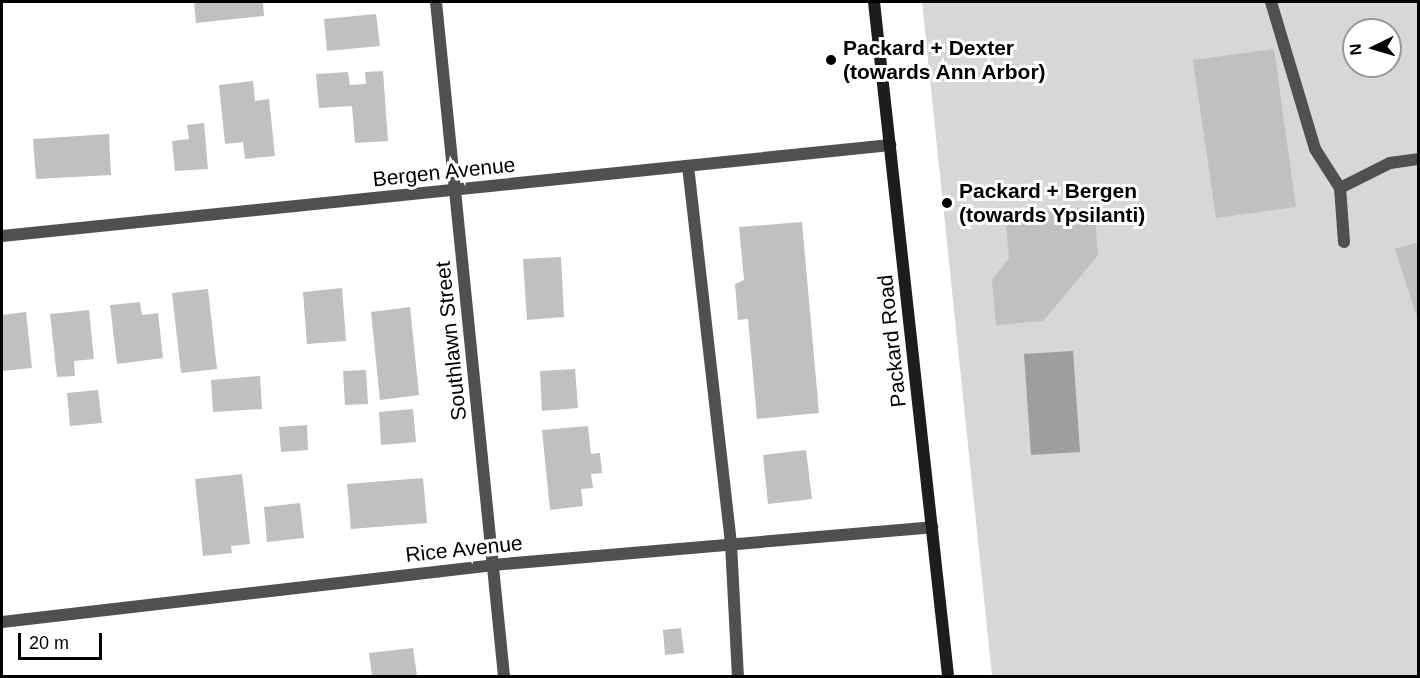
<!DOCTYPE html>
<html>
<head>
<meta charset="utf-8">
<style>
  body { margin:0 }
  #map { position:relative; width:1420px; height:678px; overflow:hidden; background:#fff; font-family:Arial,sans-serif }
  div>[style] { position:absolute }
  .green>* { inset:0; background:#d7d7d7 }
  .water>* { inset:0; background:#9e9e9e }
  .building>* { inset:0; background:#c0c0c0 }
  .service>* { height:12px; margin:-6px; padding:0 6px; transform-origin:6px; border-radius:6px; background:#505050 }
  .minor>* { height:12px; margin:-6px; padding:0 6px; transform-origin:6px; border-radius:6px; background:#505050 }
  .secondary>* { height:12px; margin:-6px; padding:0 6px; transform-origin:6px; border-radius:6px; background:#1d1d1d }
  .dots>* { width:16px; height:16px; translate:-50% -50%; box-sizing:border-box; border:3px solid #fff; border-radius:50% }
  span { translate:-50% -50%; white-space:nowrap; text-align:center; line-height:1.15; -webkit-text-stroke:6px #fff; paint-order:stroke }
  .poi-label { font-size:21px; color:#000; font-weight:700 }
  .left { translate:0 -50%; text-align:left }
  .street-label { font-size:21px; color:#000 }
  .frame { position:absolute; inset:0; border:3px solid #000; pointer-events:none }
  .north { position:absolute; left:1342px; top:18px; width:60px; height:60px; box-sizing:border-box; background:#fff; border:2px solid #999; border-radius:50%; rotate:265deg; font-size:16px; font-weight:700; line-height:24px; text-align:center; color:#000 }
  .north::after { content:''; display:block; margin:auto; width:21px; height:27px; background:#000; clip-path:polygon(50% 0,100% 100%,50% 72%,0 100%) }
  .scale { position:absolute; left:18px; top:633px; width:84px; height:27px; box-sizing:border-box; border:3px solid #000; border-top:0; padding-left:8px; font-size:18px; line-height:21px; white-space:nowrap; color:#000; -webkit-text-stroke:4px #fff; paint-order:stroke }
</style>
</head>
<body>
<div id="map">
  <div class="green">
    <i style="clip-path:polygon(evenodd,922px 2px,1418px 2px,1418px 676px,992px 676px,922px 2px,1354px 30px,1390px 30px,1390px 66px,1354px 66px,1354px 30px)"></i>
  </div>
  <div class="water">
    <i style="clip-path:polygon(1073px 351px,1080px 452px,1031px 455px,1024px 354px)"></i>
  </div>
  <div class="building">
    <i style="clip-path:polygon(194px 2px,263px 2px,264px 16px,196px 23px)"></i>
    <i style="clip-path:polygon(376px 14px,380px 46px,327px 51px,324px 19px)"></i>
    <i style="clip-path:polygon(1274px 49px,1296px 207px,1216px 218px,1193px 60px)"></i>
    <i style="clip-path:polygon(383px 71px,388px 141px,355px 143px,352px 106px,319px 108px,316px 74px,348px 72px,350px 85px,366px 84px,365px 72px)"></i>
    <i style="clip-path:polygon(253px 81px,255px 101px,269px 99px,275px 156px,245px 159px,243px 142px,225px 144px,219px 85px)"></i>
    <i style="clip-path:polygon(204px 123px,208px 169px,175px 171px,172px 141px,189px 139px,187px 125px)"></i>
    <i style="clip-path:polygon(109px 134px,111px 175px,36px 179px,33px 139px)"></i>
    <i style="clip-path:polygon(1094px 207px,1098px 255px,1075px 283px,1043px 321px,996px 325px,992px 280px,1009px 258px,1005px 215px)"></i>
    <i style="clip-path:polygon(802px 222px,819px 413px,757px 419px,748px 319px,738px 320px,735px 284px,744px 280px,739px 227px)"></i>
    <i style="clip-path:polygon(1418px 242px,1418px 321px,1395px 249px)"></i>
    <i style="clip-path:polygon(561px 257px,564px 317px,527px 320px,523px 259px)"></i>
    <i style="clip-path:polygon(342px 288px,346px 341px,307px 344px,303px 292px)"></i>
    <i style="clip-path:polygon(208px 289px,217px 369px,181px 373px,172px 293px)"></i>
    <i style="clip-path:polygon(140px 302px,142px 315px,158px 313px,163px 358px,117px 364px,110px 305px)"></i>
    <i style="clip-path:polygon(410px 307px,419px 395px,380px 400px,371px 312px)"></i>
    <i style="clip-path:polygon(89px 310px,94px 359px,74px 361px,75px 376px,57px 377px,50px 314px)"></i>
    <i style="clip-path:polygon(26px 312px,32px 368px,2px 371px,2px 315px)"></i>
    <i style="clip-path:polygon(575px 369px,578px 408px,542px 411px,540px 371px)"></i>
    <i style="clip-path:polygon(366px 370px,368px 404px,345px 405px,343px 371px)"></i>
    <i style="clip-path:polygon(260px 376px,262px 409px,213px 412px,211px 380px)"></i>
    <i style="clip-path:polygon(98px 390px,102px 423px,70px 426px,67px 393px)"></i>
    <i style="clip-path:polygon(413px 409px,416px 442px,381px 445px,379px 412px)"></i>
    <i style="clip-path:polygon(307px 425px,308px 450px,281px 452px,279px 427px)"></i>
    <i style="clip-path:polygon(588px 426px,591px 454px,600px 453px,602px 473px,591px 474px,593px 488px,581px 489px,583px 506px,550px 510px,542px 430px)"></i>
    <i style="clip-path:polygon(806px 450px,812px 499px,768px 504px,763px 455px)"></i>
    <i style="clip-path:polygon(242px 474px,250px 544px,231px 546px,232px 553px,203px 556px,195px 479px)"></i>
    <i style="clip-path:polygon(423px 478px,427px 523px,351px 529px,347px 484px)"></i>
    <i style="clip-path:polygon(300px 503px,304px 538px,267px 542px,264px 507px)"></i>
    <i style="clip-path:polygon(681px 628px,684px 653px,665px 655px,663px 630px)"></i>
    <i style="clip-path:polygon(413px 648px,417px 676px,372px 676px,369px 653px)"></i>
  </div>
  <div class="service">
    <i style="left:1271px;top:2px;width:153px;rotate:73.3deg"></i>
    <i style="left:1315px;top:149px;width:46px;rotate:57.3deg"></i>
    <i style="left:688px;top:166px;width:380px;rotate:83.5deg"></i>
    <i style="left:731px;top:544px;width:132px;rotate:87deg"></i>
    <i style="left:1344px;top:242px;width:54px;rotate:-94.2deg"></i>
    <i style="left:1340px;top:188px;width:56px;rotate:-26.6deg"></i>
    <i style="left:1390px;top:163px;width:28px;rotate:-8deg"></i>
  </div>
  <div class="minor">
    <i style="left:436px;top:2px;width:677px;rotate:84.24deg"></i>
    <i style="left:2px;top:236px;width:893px;rotate:-5.85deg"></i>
    <i style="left:2px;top:622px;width:493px;rotate:-6.6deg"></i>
    <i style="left:492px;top:565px;width:442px;rotate:-4.9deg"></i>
  </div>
  <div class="secondary">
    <i style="left:874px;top:2px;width:678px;rotate:83.73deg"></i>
  </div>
  <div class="dots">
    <i style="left:831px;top:60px;background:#000"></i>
    <i style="left:947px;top:203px;background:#000"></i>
  </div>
  <div class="poi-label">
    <span class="left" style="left:843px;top:60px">Packard + Dexter<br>(towards Ann Arbor)</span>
    <span class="left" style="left:959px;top:203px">Packard + Bergen<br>(towards Ypsilanti)</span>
  </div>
  <div class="street-label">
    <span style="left:444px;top:172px;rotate:-6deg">Bergen Avenue</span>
    <span style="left:451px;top:341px;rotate:-96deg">Southlawn Street</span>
    <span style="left:892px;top:341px;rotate:-96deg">Packard Road</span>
    <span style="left:464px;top:549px;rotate:-6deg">Rice Avenue</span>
  </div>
  <div class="frame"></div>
  <div class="north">N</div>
  <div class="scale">20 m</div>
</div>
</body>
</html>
